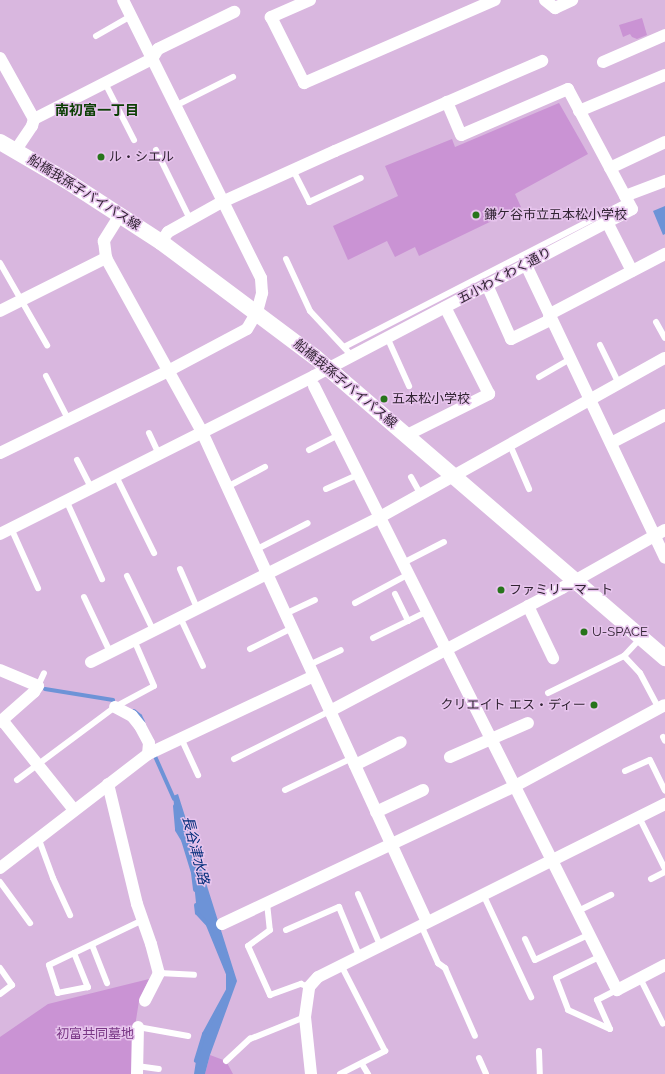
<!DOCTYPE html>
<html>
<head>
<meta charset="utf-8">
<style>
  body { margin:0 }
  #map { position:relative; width:665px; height:1074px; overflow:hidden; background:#d9b7df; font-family:Raleway,"Noto Sans JP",sans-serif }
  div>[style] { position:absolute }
  .green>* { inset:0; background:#ca93d4 }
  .water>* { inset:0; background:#6d93d7 }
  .stream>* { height:4px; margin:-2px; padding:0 2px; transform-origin:2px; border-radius:2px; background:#6d93d7 }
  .lane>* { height:6px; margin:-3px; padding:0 3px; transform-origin:3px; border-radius:3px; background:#fff }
  .street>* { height:12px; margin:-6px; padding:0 6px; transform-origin:6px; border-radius:6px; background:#fff }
  .secondary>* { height:16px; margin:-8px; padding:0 8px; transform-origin:8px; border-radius:8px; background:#fff }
  .dots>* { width:11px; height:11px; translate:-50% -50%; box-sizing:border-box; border:2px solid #e7c4ed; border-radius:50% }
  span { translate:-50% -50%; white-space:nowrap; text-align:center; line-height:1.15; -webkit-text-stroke:3px #e7c4ed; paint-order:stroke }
  .poi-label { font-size:13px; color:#302332 }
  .left { translate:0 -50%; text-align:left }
  .right { translate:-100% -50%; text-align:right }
  .street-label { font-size:13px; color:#302332 }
  .park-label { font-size:13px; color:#793685 }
  .neighbourhood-label { font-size:14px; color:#0c3f05; font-weight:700 }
  .water-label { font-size:14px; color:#012c7a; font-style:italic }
</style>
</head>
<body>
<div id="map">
  <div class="green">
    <i style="clip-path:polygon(642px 18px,647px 35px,637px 39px,632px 37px,630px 34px,623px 37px,619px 25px)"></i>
    <i style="clip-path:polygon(559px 103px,588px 154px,515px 194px,521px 207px,419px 256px,415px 247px,395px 257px,387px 241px,348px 260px,333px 226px,398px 196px,385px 166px,452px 139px,455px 147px)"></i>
    <i style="clip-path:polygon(149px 979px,139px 1001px,136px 1020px,133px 1074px,0 1074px,0 1037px,48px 1004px)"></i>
    <i style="clip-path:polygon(210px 1055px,226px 1061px,233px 1074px,205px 1074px)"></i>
  </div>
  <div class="water">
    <i style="clip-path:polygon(665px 206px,665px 234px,663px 235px,653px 211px)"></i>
    <i style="clip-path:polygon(178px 794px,237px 981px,210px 1055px,205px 1074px,194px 1074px,196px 1061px,204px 1034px,228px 990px,228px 974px,208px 925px,197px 913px,193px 873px,183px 840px,177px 830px,173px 796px)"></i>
  </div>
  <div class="stream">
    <i style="left:45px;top:689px;width:69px;rotate:9.2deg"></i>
    <i style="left:134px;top:711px;width:8px;rotate:40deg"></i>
    <i style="left:140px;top:716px;width:7px;rotate:63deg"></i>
    <i style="left:154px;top:754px;width:49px;rotate:66deg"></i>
    <i style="left:175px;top:806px;width:24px;rotate:85deg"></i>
    <i style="left:177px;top:830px;width:12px;rotate:59deg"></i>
    <i style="left:183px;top:840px;width:34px;rotate:73deg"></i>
    <i style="left:193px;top:873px;width:17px;rotate:83deg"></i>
    <i style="left:196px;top:905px;width:8px;rotate:83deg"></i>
    <i style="left:197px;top:913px;width:16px;rotate:47deg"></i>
    <i style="left:208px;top:925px;width:53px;rotate:67.8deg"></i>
    <i style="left:228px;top:974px;width:16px;rotate:90deg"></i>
    <i style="left:228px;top:990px;width:50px;rotate:118.6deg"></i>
    <i style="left:204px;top:1034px;width:28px;rotate:107deg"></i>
  </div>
  <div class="lane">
    <i style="left:96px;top:36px;width:40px;rotate:-29.7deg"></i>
    <i style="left:105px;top:83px;width:64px;rotate:63deg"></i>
    <i style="left:175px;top:106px;width:65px;rotate:-26.6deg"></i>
    <i style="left:156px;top:150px;width:77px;rotate:63.8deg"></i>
    <i style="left:293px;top:170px;width:36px;rotate:63deg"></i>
    <i style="left:309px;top:202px;width:57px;rotate:-24.8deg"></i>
    <i style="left:286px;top:259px;width:57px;rotate:65.2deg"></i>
    <i style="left:310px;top:311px;width:62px;rotate:47deg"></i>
    <i style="left:0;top:263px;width:95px;rotate:60.2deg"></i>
    <i style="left:656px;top:322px;width:18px;rotate:61deg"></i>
    <i style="left:387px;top:337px;width:54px;rotate:65.8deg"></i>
    <i style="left:600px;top:345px;width:43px;rotate:64deg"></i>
    <i style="left:344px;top:347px;width:319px;rotate:-27.2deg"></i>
    <i style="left:46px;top:376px;width:48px;rotate:62.9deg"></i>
    <i style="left:539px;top:377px;width:36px;rotate:-30deg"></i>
    <i style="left:149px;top:433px;width:23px;rotate:65deg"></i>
    <i style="left:510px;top:445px;width:48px;rotate:66.6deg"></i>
    <i style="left:309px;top:450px;width:34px;rotate:-27deg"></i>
    <i style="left:77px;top:460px;width:31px;rotate:63deg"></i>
    <i style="left:116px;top:476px;width:86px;rotate:63.7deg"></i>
    <i style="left:411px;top:477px;width:21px;rotate:61deg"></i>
    <i style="left:227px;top:487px;width:43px;rotate:-27.8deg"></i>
    <i style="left:326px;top:489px;width:36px;rotate:-24deg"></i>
    <i style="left:66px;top:500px;width:87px;rotate:65.5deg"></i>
    <i style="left:11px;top:528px;width:66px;rotate:65.8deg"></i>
    <i style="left:255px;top:550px;width:59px;rotate:-27deg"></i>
    <i style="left:403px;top:563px;width:46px;rotate:-27.1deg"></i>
    <i style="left:180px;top:569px;width:43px;rotate:66.4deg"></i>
    <i style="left:127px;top:576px;width:60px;rotate:64.3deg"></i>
    <i style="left:395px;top:594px;width:30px;rotate:64deg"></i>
    <i style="left:84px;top:597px;width:61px;rotate:64.7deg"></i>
    <i style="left:355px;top:603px;width:61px;rotate:-28.2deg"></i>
    <i style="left:285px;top:614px;width:33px;rotate:-25deg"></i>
    <i style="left:180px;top:617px;width:54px;rotate:64.9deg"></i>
    <i style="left:373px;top:638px;width:61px;rotate:-26.1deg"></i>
    <i style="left:250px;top:649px;width:47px;rotate:-26.6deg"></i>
    <i style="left:624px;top:656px;width:25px;rotate:-47deg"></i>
    <i style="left:309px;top:665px;width:35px;rotate:-25deg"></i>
    <i style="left:38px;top:686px;width:14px;rotate:-65deg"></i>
    <i style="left:548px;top:693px;width:85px;rotate:-26deg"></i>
    <i style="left:624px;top:656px;width:23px;rotate:47deg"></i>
    <i style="left:640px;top:673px;width:40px;rotate:62deg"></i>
    <i style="left:663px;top:737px;width:4px;rotate:63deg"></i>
    <i style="left:181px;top:738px;width:41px;rotate:65.3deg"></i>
    <i style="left:234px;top:759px;width:107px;rotate:-26.6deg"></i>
    <i style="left:625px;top:771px;width:27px;rotate:-24deg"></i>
    <i style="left:650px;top:760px;width:34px;rotate:64deg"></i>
    <i style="left:17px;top:780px;width:122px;rotate:-36.7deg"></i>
    <i style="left:115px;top:707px;width:44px;rotate:-28.3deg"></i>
    <i style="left:154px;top:686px;width:50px;rotate:-113.5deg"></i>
    <i style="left:285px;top:790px;width:74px;rotate:-25.5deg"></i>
    <i style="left:639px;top:817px;width:58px;rotate:63.4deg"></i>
    <i style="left:38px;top:837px;width:44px;rotate:69.9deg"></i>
    <i style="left:53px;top:878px;width:41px;rotate:65.3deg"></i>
    <i style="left:651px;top:879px;width:16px;rotate:-27deg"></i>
    <i style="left:0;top:882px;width:51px;rotate:53.8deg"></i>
    <i style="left:358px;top:894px;width:56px;rotate:66.7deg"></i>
    <i style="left:483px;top:894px;width:114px;rotate:65deg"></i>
    <i style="left:267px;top:903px;width:27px;rotate:84deg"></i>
    <i style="left:270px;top:930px;width:27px;rotate:144deg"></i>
    <i style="left:248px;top:946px;width:54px;rotate:65.8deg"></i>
    <i style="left:270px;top:995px;width:33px;rotate:-20deg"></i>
    <i style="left:301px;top:984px;width:9px;rotate:21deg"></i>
    <i style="left:578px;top:911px;width:37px;rotate:-26deg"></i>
    <i style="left:421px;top:925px;width:42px;rotate:65.9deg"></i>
    <i style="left:438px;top:963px;width:9px;rotate:36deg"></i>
    <i style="left:445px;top:968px;width:74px;rotate:66.2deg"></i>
    <i style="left:286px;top:930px;width:58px;rotate:-23.5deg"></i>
    <i style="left:339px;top:907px;width:52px;rotate:67.4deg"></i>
    <i style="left:525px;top:939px;width:23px;rotate:65deg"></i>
    <i style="left:535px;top:960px;width:61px;rotate:-25.3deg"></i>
    <i style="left:92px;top:945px;width:41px;rotate:68.5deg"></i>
    <i style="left:74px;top:953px;width:37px;rotate:68deg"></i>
    <i style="left:88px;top:987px;width:31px;rotate:169deg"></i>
    <i style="left:58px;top:993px;width:29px;rotate:-108deg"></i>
    <i style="left:49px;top:965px;width:104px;rotate:-25.6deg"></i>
    <i style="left:601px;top:956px;width:50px;rotate:153.9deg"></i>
    <i style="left:556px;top:978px;width:34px;rotate:69deg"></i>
    <i style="left:568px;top:1010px;width:46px;rotate:24.3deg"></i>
    <i style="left:610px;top:1029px;width:32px;rotate:-114deg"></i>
    <i style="left:597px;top:1000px;width:22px;rotate:-27deg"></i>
    <i style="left:0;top:968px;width:21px;rotate:55deg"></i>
    <i style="left:12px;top:985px;width:15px;rotate:143deg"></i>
    <i style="left:159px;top:973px;width:35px;rotate:3deg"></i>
    <i style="left:640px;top:978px;width:51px;rotate:63.4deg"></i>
    <i style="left:138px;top:1027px;width:51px;rotate:10.2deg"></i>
    <i style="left:539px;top:1051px;width:23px;rotate:88deg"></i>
    <i style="left:479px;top:1058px;width:17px;rotate:66deg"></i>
    <i style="left:226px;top:1061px;width:33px;rotate:-43deg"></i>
    <i style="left:250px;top:1039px;width:59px;rotate:-21.8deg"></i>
    <i style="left:362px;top:1064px;width:12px;rotate:59deg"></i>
    <i style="left:137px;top:1066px;width:22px;rotate:8deg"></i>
    <i style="left:340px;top:1074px;width:51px;rotate:-27.1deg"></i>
    <i style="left:385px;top:1051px;width:97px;rotate:-117.1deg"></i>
  </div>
  <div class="street">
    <i style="left:310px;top:0;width:43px;rotate:156.4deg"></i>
    <i style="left:271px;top:17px;width:74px;rotate:63.4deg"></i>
    <i style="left:304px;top:83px;width:208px;rotate:-23.5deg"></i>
    <i style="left:545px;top:0;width:13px;rotate:39deg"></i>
    <i style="left:555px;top:8px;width:19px;rotate:-25deg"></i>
    <i style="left:0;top:58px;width:70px;rotate:60.9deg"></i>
    <i style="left:34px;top:119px;width:7px;rotate:106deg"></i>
    <i style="left:32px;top:126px;width:30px;rotate:124deg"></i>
    <i style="left:603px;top:62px;width:68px;rotate:-23.5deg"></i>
    <i style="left:579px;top:111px;width:93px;rotate:-22.7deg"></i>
    <i style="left:34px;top:119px;width:132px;rotate:-27deg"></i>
    <i style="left:152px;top:59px;width:12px;rotate:-59deg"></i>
    <i style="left:158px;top:49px;width:85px;rotate:-26deg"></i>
    <i style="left:610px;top:168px;width:61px;rotate:-25.3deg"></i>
    <i style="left:625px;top:196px;width:43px;rotate:-20.6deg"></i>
    <i style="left:120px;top:215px;width:31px;rotate:122deg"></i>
    <i style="left:104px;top:241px;width:17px;rotate:83deg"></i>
    <i style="left:106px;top:258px;width:199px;rotate:61.1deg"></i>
    <i style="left:202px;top:432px;width:539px;rotate:65.34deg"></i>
    <i style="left:607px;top:222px;width:55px;rotate:63deg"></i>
    <i style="left:161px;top:242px;width:12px;rotate:-55deg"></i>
    <i style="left:168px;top:232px;width:62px;rotate:-29.1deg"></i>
    <i style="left:222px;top:202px;width:124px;rotate:-24.3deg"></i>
    <i style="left:335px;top:151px;width:226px;rotate:-23.5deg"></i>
    <i style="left:526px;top:265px;width:324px;rotate:64.6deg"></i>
    <i style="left:487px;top:285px;width:59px;rotate:66deg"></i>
    <i style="left:511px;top:339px;width:41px;rotate:-25.9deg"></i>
    <i style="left:548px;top:321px;width:7px;rotate:-74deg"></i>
    <i style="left:550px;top:314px;width:130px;rotate:-27.6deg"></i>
    <i style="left:0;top:311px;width:119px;rotate:-26.6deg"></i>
    <i style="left:314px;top:386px;width:676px;rotate:63.36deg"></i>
    <i style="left:617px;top:990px;width:54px;rotate:-27.5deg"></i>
    <i style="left:407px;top:435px;width:92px;rotate:-26.6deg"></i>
    <i style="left:489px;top:394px;width:97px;rotate:-116.8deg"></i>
    <i style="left:611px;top:443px;width:61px;rotate:-27.4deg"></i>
    <i style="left:0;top:453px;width:187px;rotate:-26deg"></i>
    <i style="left:168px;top:371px;width:89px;rotate:-28deg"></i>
    <i style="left:247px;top:329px;width:20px;rotate:-60deg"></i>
    <i style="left:257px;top:312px;width:20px;rotate:-75deg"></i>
    <i style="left:262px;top:293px;width:15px;rotate:-94deg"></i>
    <i style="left:261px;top:278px;width:310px;rotate:-116.4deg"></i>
    <i style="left:0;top:534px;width:352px;rotate:-26.7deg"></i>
    <i style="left:314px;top:376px;width:359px;rotate:-27.7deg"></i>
    <i style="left:632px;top:209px;width:136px;rotate:-118.1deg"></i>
    <i style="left:568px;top:89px;width:116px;rotate:156.7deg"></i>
    <i style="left:461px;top:135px;width:36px;rotate:-113deg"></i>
    <i style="left:528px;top:606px;width:58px;rotate:64.3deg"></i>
    <i style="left:91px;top:662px;width:323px;rotate:-26.6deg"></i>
    <i style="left:380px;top:517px;width:326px;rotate:-29.2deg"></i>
    <i style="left:0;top:670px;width:41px;rotate:22.8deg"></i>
    <i style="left:38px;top:686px;width:7px;rotate:124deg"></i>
    <i style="left:34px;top:692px;width:45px;rotate:138.6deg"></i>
    <i style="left:115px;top:707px;width:19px;rotate:28deg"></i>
    <i style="left:132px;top:716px;width:13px;rotate:51deg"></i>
    <i style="left:140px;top:726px;width:19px;rotate:62deg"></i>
    <i style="left:149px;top:743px;width:11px;rotate:95deg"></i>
    <i style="left:330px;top:711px;width:263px;rotate:-27.9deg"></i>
    <i style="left:562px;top:588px;width:118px;rotate:-29.4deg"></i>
    <i style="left:2px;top:720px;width:115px;rotate:51.3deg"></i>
    <i style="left:450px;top:757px;width:85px;rotate:-23.6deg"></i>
    <i style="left:355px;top:765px;width:51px;rotate:-26.6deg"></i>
    <i style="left:108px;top:784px;width:123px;rotate:76.4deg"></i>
    <i style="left:137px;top:904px;width:42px;rotate:70.7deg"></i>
    <i style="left:151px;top:944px;width:30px;rotate:75deg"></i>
    <i style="left:159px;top:973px;width:31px;rotate:117deg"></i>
    <i style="left:376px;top:812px;width:52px;rotate:-25.1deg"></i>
    <i style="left:0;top:868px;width:187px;rotate:-37.6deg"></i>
    <i style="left:148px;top:754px;width:183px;rotate:-25.2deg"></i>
    <i style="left:222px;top:924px;width:324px;rotate:-25.2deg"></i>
    <i style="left:515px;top:786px;width:170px;rotate:-28.4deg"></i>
    <i style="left:137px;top:1074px;width:47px;rotate:-88.8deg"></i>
    <i style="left:311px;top:1074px;width:57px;rotate:-96deg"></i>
    <i style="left:305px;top:1017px;width:30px;rotate:-82deg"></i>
    <i style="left:309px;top:987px;width:13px;rotate:-48deg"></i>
    <i style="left:318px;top:977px;width:388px;rotate:-26.5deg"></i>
  </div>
  <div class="secondary">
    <i style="left:0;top:142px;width:78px;rotate:30.2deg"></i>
    <i style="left:67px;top:181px;width:112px;rotate:33deg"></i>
    <i style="left:161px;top:242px;width:192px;rotate:36.8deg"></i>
    <i style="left:315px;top:357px;width:462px;rotate:40.7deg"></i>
  </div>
  <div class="dots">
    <i style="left:101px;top:157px;background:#27741b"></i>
    <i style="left:476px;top:215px;background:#27741b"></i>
    <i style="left:384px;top:399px;background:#27741b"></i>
    <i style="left:501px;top:590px;background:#27741b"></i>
    <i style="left:584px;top:632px;background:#27741b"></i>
    <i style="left:594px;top:705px;background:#27741b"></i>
  </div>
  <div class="poi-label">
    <span class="left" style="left:109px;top:157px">ル・シエル</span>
    <span class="left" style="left:484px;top:215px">鎌ケ谷市立五本松小学校</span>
    <span class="left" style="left:392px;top:399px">五本松小学校</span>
    <span class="left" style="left:509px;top:590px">ファミリーマート</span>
    <span class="left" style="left:592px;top:632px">U-SPACE</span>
    <span class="right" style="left:586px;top:705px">クリエイト エス・ディー</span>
  </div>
  <div class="street-label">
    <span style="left:84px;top:193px;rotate:32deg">船橋我孫子バイパス線</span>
    <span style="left:505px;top:276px;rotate:-28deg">五小わくわく通り</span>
    <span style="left:345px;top:384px;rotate:40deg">船橋我孫子バイパス線</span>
  </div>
  <div class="park-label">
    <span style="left:95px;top:1034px">初富共同墓地</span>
  </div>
  <div class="neighbourhood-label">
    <span style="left:97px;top:110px">南初富一丁目</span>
  </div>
  <div class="water-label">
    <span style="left:196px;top:850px;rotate:76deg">長谷津水路</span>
  </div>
</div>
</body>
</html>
